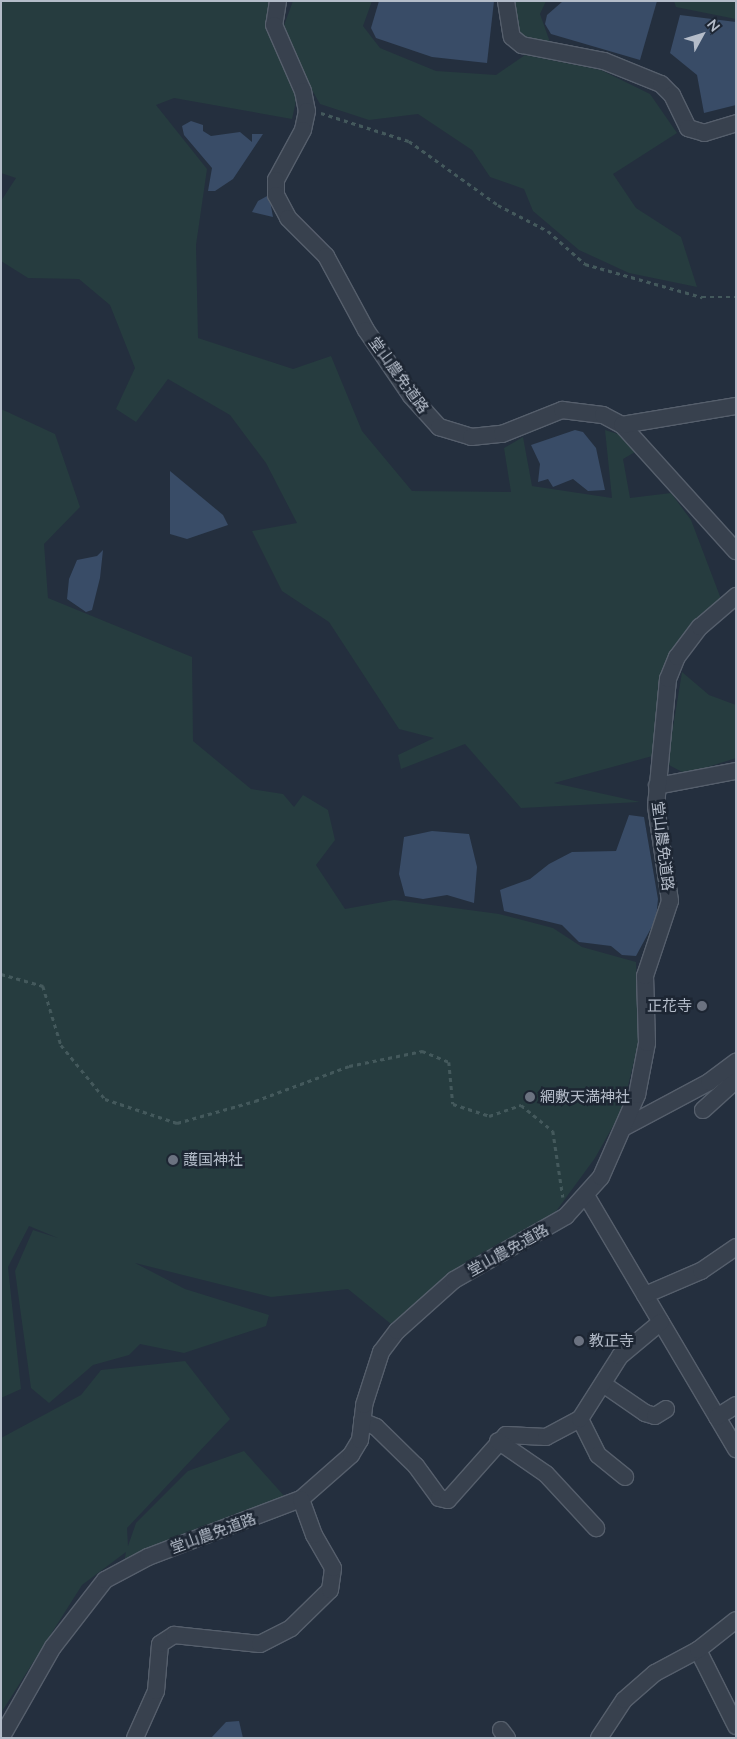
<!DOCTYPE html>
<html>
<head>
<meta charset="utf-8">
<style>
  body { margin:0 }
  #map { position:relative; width:737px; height:1739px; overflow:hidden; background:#242f3e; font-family:Lato,"Noto Sans JP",sans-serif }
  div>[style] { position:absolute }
  .green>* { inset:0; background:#263c3f }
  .water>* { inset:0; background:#394c67 }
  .path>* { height:2.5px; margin-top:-1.25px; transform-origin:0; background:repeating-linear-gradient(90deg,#44595c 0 4px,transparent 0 8px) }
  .roads { filter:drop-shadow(1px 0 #565f6c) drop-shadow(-1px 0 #565f6c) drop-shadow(0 1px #565f6c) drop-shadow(0 -1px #565f6c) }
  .street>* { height:16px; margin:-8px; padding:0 8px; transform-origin:8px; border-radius:8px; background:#38414e }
  .dots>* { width:14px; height:14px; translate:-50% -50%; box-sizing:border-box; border:2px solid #1d2633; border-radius:50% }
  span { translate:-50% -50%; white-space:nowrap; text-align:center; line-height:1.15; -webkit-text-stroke:5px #1d2633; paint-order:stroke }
  .street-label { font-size:15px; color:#b4bcc9 }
  .poi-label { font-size:15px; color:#b4bcc9 }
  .right { translate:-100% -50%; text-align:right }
  .left { translate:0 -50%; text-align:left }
  .frame { position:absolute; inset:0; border:2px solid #b4bcc9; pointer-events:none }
  .north { position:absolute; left:677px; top:10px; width:50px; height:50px; -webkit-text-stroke:4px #1d2633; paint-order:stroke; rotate:51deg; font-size:14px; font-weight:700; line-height:20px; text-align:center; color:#b4bcc9 }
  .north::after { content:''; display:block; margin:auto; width:18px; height:22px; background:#b4bcc9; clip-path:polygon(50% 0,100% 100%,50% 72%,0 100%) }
</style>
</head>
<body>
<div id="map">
  <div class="green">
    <i style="clip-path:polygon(1px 1px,273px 1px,298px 92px,292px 119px,174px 98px,156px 105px,207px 169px,196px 245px,198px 338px,293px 369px,331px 356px,362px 431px,412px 491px,511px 492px,504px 448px,523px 437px,532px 486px,612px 498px,605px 430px,621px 435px,635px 452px,623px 459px,630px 498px,671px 493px,691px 520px,721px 599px,680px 640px,656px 755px,554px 783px,640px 802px,521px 808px,465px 744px,401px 769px,398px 755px,434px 738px,399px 729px,329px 622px,282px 591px,252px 531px,297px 523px,266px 463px,230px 415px,168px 379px,136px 422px,116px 409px,135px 368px,110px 305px,79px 279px,28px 278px,1px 261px,1px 201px,16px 178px,1px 173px)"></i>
    <i style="clip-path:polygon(293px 1px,372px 1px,363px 26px,380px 48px,436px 71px,496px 75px,525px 55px,601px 70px,650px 94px,677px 133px,613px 174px,636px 208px,681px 237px,697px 287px,629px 273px,579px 250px,533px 211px,524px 189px,490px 177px,472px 150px,418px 114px,369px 120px,320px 104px,295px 60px,283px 28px)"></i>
    <i style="clip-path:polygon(511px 1px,546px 1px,540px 14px,551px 45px,521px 37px)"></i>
    <i style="clip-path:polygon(674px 1px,736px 1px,736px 19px,676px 7px)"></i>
    <i style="clip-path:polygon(1px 409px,55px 434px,80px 507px,44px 544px,48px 598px,192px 657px,193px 741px,251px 789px,283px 794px,294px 807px,303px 795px,328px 810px,335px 840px,316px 865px,345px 909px,394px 900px,499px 914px,553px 928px,582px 947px,636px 962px,639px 1041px,622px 1110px,595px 1158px,554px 1214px,466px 1262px,391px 1324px,348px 1289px,271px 1297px,135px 1263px,185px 1289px,269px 1315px,266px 1326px,184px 1353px,140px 1344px,129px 1355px,93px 1365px,49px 1403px,31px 1388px,15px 1271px,33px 1230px,58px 1238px,29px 1226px,8px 1267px,21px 1389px,1px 1398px)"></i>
    <i style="clip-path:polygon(682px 672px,709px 695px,736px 705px,736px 758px,686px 774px,667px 764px)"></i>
    <i style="clip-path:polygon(185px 1361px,230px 1419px,127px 1528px,128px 1546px,136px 1523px,188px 1471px,244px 1451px,286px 1498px,124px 1563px,126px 1552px,82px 1585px,1px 1713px,1px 1438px,81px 1395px,101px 1370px)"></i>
  </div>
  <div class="water">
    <i style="clip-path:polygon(379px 1px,494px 1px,487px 63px,432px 57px,376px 38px,371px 28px)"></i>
    <i style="clip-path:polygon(563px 1px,657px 1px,640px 60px,551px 34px,545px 24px,547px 15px)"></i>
    <i style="clip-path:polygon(680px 15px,736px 22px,736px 105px,704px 113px,697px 75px,670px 53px)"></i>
    <i style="clip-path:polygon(191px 121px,203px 125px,203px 131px,211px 136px,240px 132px,252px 142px,252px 134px,263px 134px,233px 179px,215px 191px,208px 191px,212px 168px,184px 135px,182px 126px)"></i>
    <i style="clip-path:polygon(269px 195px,273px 217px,252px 212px,258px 201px)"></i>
    <i style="clip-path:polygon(575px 430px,583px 432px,596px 448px,605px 490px,588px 491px,573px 479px,553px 487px,548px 479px,538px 482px,540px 464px,531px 445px)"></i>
    <i style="clip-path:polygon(170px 471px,223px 515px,228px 525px,187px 539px,170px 534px)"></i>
    <i style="clip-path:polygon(103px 550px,100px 578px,92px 610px,86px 612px,67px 599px,69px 579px,77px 560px,97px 556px)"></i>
    <i style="clip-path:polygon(629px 815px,644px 817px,658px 899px,656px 919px,636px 956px,622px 955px,611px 946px,579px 942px,562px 925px,504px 911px,500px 890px,530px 879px,549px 864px,572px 852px,616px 851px)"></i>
    <i style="clip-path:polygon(432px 831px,469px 834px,477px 867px,474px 903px,447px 895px,423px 899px,405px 896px,399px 874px,404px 837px)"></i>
    <i style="clip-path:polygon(239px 1721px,243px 1738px,211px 1738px,226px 1722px)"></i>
  </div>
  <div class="path">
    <i style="left:321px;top:113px;width:92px;rotate:17.7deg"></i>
    <i style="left:409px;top:141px;width:110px;rotate:35.7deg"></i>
    <i style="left:498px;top:205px;width:56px;rotate:27.5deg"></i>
    <i style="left:548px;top:231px;width:50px;rotate:41.7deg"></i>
    <i style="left:585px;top:264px;width:122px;rotate:15.8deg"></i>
    <i style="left:702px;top:297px;width:34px"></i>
    <i style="left:1px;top:974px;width:44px;rotate:15.9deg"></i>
    <i style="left:43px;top:986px;width:62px;rotate:73deg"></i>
    <i style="left:61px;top:1045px;width:70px;rotate:50.8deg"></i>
    <i style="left:105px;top:1099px;width:76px;rotate:18.4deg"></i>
    <i style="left:177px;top:1123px;width:81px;rotate:-15.8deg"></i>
    <i style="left:255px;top:1101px;width:100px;rotate:-20.4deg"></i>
    <i style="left:349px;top:1066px;width:75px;rotate:-11.6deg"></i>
    <i style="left:422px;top:1051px;width:29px;rotate:22deg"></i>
    <i style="left:449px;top:1062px;width:42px;rotate:84.6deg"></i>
    <i style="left:453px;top:1104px;width:38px;rotate:18deg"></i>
    <i style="left:489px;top:1116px;width:34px;rotate:-19deg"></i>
    <i style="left:521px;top:1105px;width:41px;rotate:39.1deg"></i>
    <i style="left:553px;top:1131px;width:67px;rotate:81.4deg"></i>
  </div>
  <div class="roads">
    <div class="street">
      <i style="left:278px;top:1px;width:24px;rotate:99deg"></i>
      <i style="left:274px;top:25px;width:72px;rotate:66.3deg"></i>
      <i style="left:303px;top:91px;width:20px;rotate:79deg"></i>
      <i style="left:307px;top:111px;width:19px;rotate:102deg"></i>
      <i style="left:303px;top:130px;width:57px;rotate:118.4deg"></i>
      <i style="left:276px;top:180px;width:15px;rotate:90deg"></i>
      <i style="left:276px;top:195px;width:26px;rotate:62deg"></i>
      <i style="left:288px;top:218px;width:54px;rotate:45deg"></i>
      <i style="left:326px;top:256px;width:84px;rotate:61.6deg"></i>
      <i style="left:366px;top:330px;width:80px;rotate:55.7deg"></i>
      <i style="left:411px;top:396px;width:42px;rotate:47.9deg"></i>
      <i style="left:439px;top:427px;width:34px;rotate:17deg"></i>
      <i style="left:471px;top:437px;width:31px;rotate:-6deg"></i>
      <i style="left:502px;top:434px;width:65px;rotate:-21.8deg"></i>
      <i style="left:562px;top:410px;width:41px;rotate:7deg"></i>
      <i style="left:603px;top:415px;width:21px;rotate:28deg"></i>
      <i style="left:622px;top:425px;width:170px;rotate:47.9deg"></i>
      <i style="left:506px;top:1px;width:36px;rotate:81deg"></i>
      <i style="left:512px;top:37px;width:13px;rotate:39deg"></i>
      <i style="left:522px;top:45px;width:84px;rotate:11deg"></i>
      <i style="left:604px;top:61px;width:61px;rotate:22deg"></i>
      <i style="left:661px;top:84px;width:16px;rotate:45deg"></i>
      <i style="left:672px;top:95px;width:37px;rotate:64deg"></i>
      <i style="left:688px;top:128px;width:17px;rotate:17deg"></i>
      <i style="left:704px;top:133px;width:34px;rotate:-17deg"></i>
      <i style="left:622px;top:425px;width:116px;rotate:-9.5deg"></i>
      <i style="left:657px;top:786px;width:80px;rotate:-10.8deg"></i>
      <i style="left:703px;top:1110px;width:45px;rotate:-42.3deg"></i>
      <i style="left:623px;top:1128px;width:98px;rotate:-28.1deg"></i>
      <i style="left:709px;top:1082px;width:34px;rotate:-37deg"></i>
      <i style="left:587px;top:1197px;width:293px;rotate:59.4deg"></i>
      <i style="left:645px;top:1295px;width:61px;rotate:-23.2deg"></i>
      <i style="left:701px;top:1271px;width:42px;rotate:-34.4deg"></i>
      <i style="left:603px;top:1384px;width:51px;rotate:34.6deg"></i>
      <i style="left:645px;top:1413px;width:10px;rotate:17deg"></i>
      <i style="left:655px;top:1416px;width:13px;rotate:-32deg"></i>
      <i style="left:717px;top:1417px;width:22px;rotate:-32deg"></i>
      <i style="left:580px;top:1419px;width:40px;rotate:63.4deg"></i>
      <i style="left:598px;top:1455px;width:35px;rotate:39deg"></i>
      <i style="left:362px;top:1421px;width:15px;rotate:23deg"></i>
      <i style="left:376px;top:1427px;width:56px;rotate:44.3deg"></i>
      <i style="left:416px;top:1466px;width:39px;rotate:54deg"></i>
      <i style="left:439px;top:1498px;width:9px;rotate:13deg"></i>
      <i style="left:448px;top:1500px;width:87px;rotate:-48.3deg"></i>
      <i style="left:506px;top:1435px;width:40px;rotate:2.9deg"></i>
      <i style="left:546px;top:1437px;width:38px;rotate:-28deg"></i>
      <i style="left:580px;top:1419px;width:75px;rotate:-57.6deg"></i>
      <i style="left:620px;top:1356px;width:53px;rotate:-39.7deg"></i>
      <i style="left:498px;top:1441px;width:58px;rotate:34.5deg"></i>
      <i style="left:546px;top:1474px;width:74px;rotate:47.2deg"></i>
      <i style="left:698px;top:1650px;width:85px;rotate:63.4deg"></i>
      <i style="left:501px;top:1730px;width:10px;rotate:53deg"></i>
      <i style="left:1px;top:1738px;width:105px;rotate:-60.3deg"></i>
      <i style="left:53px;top:1647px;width:85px;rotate:-52.2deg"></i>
      <i style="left:105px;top:1580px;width:49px;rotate:-28.1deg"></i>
      <i style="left:148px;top:1557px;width:164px;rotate:-20.8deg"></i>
      <i style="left:301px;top:1499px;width:67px;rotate:-41.3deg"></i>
      <i style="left:351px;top:1455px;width:17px;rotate:-59deg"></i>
      <i style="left:360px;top:1440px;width:35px;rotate:-83deg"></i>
      <i style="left:364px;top:1405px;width:56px;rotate:-72.2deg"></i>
      <i style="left:381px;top:1352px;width:26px;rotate:-53deg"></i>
      <i style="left:397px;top:1331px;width:76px;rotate:-41.8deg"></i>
      <i style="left:454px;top:1280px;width:129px;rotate:-29.7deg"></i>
      <i style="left:566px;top:1216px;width:52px;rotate:-48.1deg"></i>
      <i style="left:601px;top:1177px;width:90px;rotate:-66.3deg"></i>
      <i style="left:637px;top:1095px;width:53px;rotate:-79.1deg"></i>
      <i style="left:647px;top:1043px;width:67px;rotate:-91.7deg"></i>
      <i style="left:645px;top:976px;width:79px;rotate:-71.6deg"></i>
      <i style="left:670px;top:901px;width:96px;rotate:-98.4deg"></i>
      <i style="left:656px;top:806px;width:128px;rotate:-84.6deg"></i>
      <i style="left:668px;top:679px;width:24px;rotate:-68deg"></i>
      <i style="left:677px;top:657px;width:38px;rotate:-53deg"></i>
      <i style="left:700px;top:627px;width:48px;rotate:-40.7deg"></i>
      <i style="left:135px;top:1738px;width:51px;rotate:-65.9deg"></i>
      <i style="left:156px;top:1691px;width:47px;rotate:-85.1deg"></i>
      <i style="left:160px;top:1644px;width:17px;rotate:-33deg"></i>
      <i style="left:174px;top:1635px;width:86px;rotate:6deg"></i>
      <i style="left:260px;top:1644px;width:35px;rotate:-27deg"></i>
      <i style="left:291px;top:1628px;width:54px;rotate:-44.3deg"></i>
      <i style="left:330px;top:1590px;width:22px;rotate:-82deg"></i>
      <i style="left:333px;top:1568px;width:38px;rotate:-120deg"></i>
      <i style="left:314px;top:1535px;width:38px;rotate:-110deg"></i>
      <i style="left:599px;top:1738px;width:45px;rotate:-56.7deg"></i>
      <i style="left:624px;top:1700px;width:41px;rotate:-41.1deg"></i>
      <i style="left:655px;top:1673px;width:49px;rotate:-28.1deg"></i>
      <i style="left:698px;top:1650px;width:48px;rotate:-38.3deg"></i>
    </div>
  </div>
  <div class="dots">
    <i style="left:702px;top:1006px;background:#6b7280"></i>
    <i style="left:530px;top:1097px;background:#6b7280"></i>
    <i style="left:173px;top:1160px;background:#6b7280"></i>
    <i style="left:579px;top:1341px;background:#6b7280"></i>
  </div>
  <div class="street-label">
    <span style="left:399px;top:375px;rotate:54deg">堂山農免道路</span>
    <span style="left:663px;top:846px;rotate:83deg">堂山農免道路</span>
    <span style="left:508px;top:1250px;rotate:-29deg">堂山農免道路</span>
    <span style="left:213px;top:1533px;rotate:-20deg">堂山農免道路</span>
  </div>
  <div class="poi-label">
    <span class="right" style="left:692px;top:1006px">正花寺</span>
    <span class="left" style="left:540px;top:1097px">網敷天満神社</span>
    <span class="left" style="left:183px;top:1160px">護国神社</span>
    <span class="left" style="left:589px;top:1341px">教正寺</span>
  </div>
  <div class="frame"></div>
  <div class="north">N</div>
</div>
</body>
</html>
